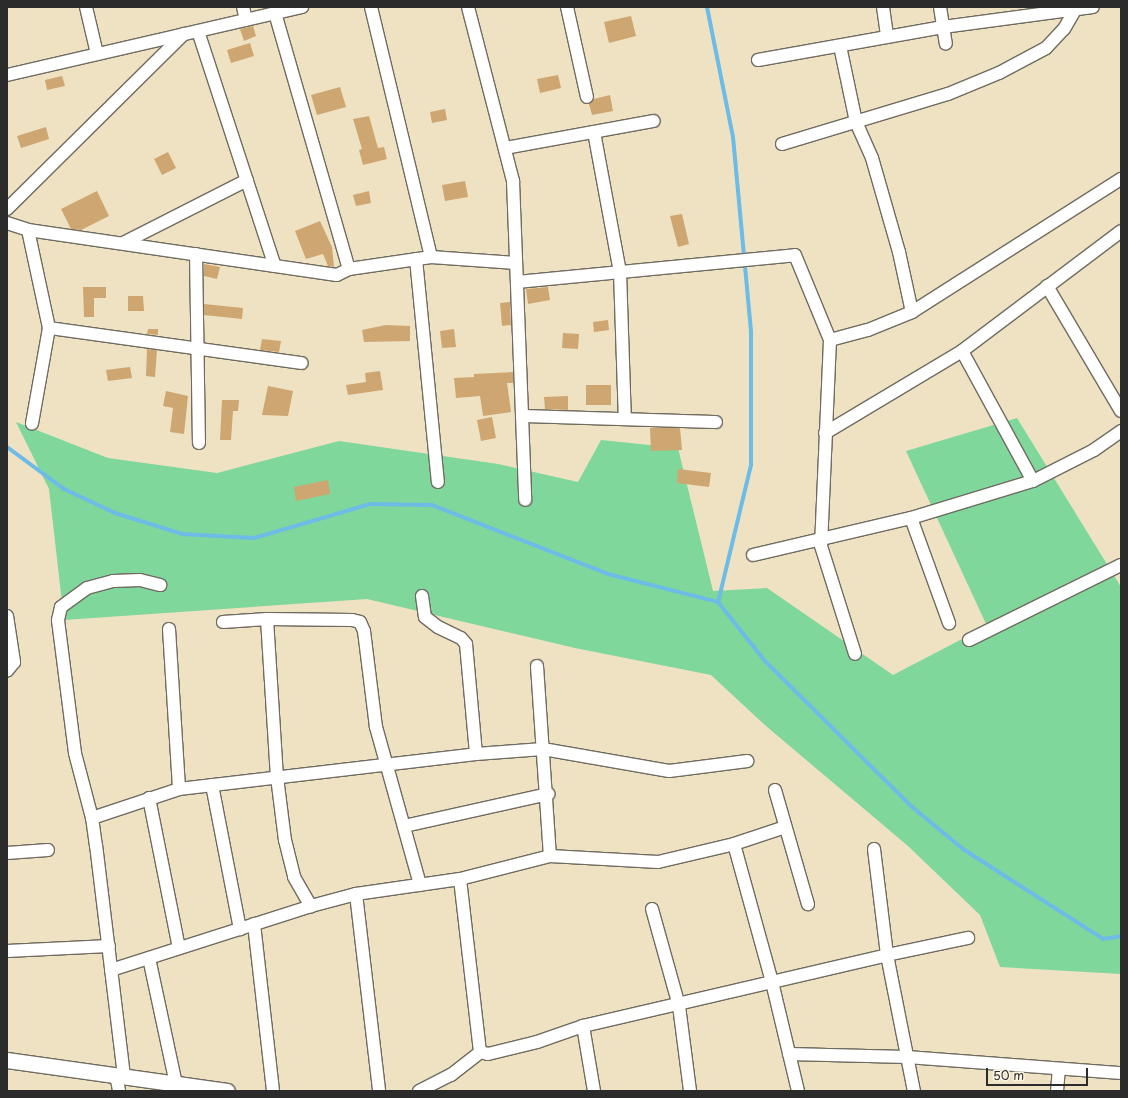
<!DOCTYPE html>
<html>
<head>
<meta charset="utf-8">
<style>
  body { margin:0 }
  #map { position:relative; width:1128px; height:1098px; overflow:hidden; background:#eee2c2; font-family:"Playpen Sans",sans-serif }
  div>[style] { position:absolute }
  .green>* { inset:0; background:#7fd79b }
  .stream>* { height:4px; margin:-2px; padding:0 2px; transform-origin:2px; border-radius:2px; background:#6dbbe7 }
  .building>* { inset:0; background:#cea671 }
  .roads { filter:drop-shadow(1px 0 #6f6b60) drop-shadow(-1px 0 #6f6b60) drop-shadow(0 1px #6f6b60) drop-shadow(0 -1px #6f6b60) }
  .minor>* { height:12px; margin:-6px; padding:0 6px; transform-origin:6px; border-radius:6px; background:#fff }
  .tertiary>* { height:15px; margin:-7.5px; padding:0 7.5px; transform-origin:7.5px; border-radius:7.5px; background:#fff }
  span { translate:-50% -50%; white-space:nowrap; text-align:center; line-height:1.15; -webkit-text-stroke:3.5px #fcf5e5; paint-order:stroke }
  .frame { position:absolute; inset:0; border:8px solid #2b2b2b; pointer-events:none }
  .scale { position:absolute; left:986px; top:1068px; width:102px; height:18px; box-sizing:border-box; border:2px solid #2b2b2b; border-top:0; padding-left:5px; font-size:12px; line-height:14px; white-space:nowrap; color:#2b2b2b; -webkit-text-stroke:3px #fcf5e5; paint-order:stroke }
</style>
</head>
<body>
<div id="map">
  <div class="green">
    <i style="clip-path:polygon(1017px 418px,1121px 587px,1121px 974px,1000px 967px,980px 915px,908px 846px,766px 726px,711px 675px,575px 648px,367px 599px,64px 620px,49px 489px,16px 422px,108px 458px,217px 473px,339px 441px,498px 464px,578px 482px,601px 440px,678px 448px,713px 591px,767px 588px,893px 675px,987px 626px,906px 451px)"></i>
  </div>
  <div class="stream">
    <i style="left:707px;top:7px;width:133px;rotate:78.7deg"></i>
    <i style="left:733px;top:137px;width:196px;rotate:84.7deg"></i>
    <i style="left:751px;top:332px;width:133px;rotate:90deg"></i>
    <i style="left:751px;top:465px;width:141px;rotate:103.5deg"></i>
    <i style="left:7px;top:447px;width:71px;rotate:36.4deg"></i>
    <i style="left:64px;top:489px;width:56px;rotate:25.2deg"></i>
    <i style="left:115px;top:513px;width:70px;rotate:17.4deg"></i>
    <i style="left:182px;top:534px;width:72px;rotate:3.2deg"></i>
    <i style="left:254px;top:538px;width:121px;rotate:-16.3deg"></i>
    <i style="left:370px;top:504px;width:62px;rotate:0.9deg"></i>
    <i style="left:432px;top:505px;width:189px;rotate:21.4deg"></i>
    <i style="left:608px;top:574px;width:114px;rotate:14.3deg"></i>
    <i style="left:718px;top:602px;width:75px;rotate:51.5deg"></i>
    <i style="left:765px;top:661px;width:206px;rotate:44.8deg"></i>
    <i style="left:911px;top:806px;width:67px;rotate:39.6deg"></i>
    <i style="left:963px;top:849px;width:166px;rotate:32.7deg"></i>
    <i style="left:1103px;top:939px;width:18px;rotate:-9deg"></i>
  </div>
  <div class="building">
    <i style="clip-path:polygon(631px 16px,636px 36px,609px 43px,604px 22px)"></i>
    <i style="clip-path:polygon(253px 26px,256px 36px,244px 41px,240px 29px)"></i>
    <i style="clip-path:polygon(250px 43px,254px 56px,231px 63px,227px 50px)"></i>
    <i style="clip-path:polygon(558px 75px,561px 88px,540px 93px,537px 79px)"></i>
    <i style="clip-path:polygon(62px 76px,65px 86px,47px 90px,45px 80px)"></i>
    <i style="clip-path:polygon(340px 87px,346px 107px,317px 115px,311px 95px)"></i>
    <i style="clip-path:polygon(610px 95px,613px 111px,592px 115px,589px 104px,594px 99px)"></i>
    <i style="clip-path:polygon(445px 109px,447px 120px,432px 123px,430px 112px)"></i>
    <i style="clip-path:polygon(369px 116px,378px 148px,384px 147px,387px 159px,363px 165px,359px 150px,362px 149px,353px 119px)"></i>
    <i style="clip-path:polygon(46px 127px,49px 139px,21px 148px,17px 136px)"></i>
    <i style="clip-path:polygon(168px 152px,176px 168px,162px 175px,154px 159px)"></i>
    <i style="clip-path:polygon(465px 181px,468px 197px,445px 201px,442px 185px)"></i>
    <i style="clip-path:polygon(97px 191px,109px 216px,81px 230px,71px 229px,61px 209px)"></i>
    <i style="clip-path:polygon(369px 191px,371px 203px,356px 206px,353px 195px)"></i>
    <i style="clip-path:polygon(682px 214px,689px 244px,678px 247px,670px 216px)"></i>
    <i style="clip-path:polygon(320px 221px,332px 247px,334px 267px,328px 266px,323px 254px,306px 259px,295px 231px)"></i>
    <i style="clip-path:polygon(204px 264px,220px 267px,217px 279px,204px 276px)"></i>
    <i style="clip-path:polygon(83px 287px,106px 287px,106px 298px,94px 298px,94px 317px,84px 317px)"></i>
    <i style="clip-path:polygon(548px 287px,550px 300px,528px 304px,526px 289px)"></i>
    <i style="clip-path:polygon(128px 296px,143px 296px,144px 311px,128px 311px)"></i>
    <i style="clip-path:polygon(510px 302px,511px 325px,502px 326px,500px 303px)"></i>
    <i style="clip-path:polygon(204px 304px,243px 308px,242px 319px,204px 315px)"></i>
    <i style="clip-path:polygon(608px 320px,609px 330px,594px 332px,593px 322px)"></i>
    <i style="clip-path:polygon(386px 325px,410px 326px,410px 341px,364px 342px,362px 330px)"></i>
    <i style="clip-path:polygon(148px 329px,158px 329px,158px 335px,147px 334px)"></i>
    <i style="clip-path:polygon(454px 329px,456px 347px,442px 348px,440px 331px)"></i>
    <i style="clip-path:polygon(563px 333px,579px 334px,578px 349px,562px 348px)"></i>
    <i style="clip-path:polygon(262px 339px,281px 341px,279px 352px,260px 350px)"></i>
    <i style="clip-path:polygon(147px 349px,157px 350px,155px 377px,146px 376px)"></i>
    <i style="clip-path:polygon(130px 367px,132px 378px,108px 381px,106px 370px)"></i>
    <i style="clip-path:polygon(380px 371px,383px 390px,348px 395px,346px 385px,366px 382px,365px 373px)"></i>
    <i style="clip-path:polygon(513px 372px,513px 383px,507px 383px,511px 412px,483px 416px,480px 396px,456px 398px,454px 378px,474px 377px,474px 374px)"></i>
    <i style="clip-path:polygon(586px 385px,611px 385px,611px 405px,586px 405px)"></i>
    <i style="clip-path:polygon(268px 386px,293px 391px,288px 416px,262px 415px)"></i>
    <i style="clip-path:polygon(166px 391px,188px 396px,184px 434px,170px 432px,173px 408px,163px 406px)"></i>
    <i style="clip-path:polygon(568px 396px,568px 410px,545px 409px,544px 397px)"></i>
    <i style="clip-path:polygon(222px 400px,239px 400px,238px 411px,233px 411px,231px 440px,220px 440px)"></i>
    <i style="clip-path:polygon(492px 417px,496px 438px,481px 441px,477px 420px)"></i>
    <i style="clip-path:polygon(650px 428px,680px 428px,682px 450px,651px 451px)"></i>
    <i style="clip-path:polygon(678px 469px,711px 473px,709px 487px,677px 483px)"></i>
    <i style="clip-path:polygon(328px 480px,330px 494px,296px 501px,294px 487px)"></i>
  </div>
  <div class="roads">
    <div class="minor">
      <i style="left:86px;top:7px;width:48px;rotate:76.8deg"></i>
      <i style="left:243px;top:7px;width:13px;rotate:77deg"></i>
      <i style="left:371px;top:7px;width:257px;rotate:76.5deg"></i>
      <i style="left:468px;top:7px;width:180px;rotate:75.5deg"></i>
      <i style="left:513px;top:181px;width:319px;rotate:87.8deg"></i>
      <i style="left:567px;top:7px;width:92px;rotate:77.5deg"></i>
      <i style="left:883px;top:7px;width:30px;rotate:82deg"></i>
      <i style="left:940px;top:7px;width:37px;rotate:81deg"></i>
      <i style="left:275px;top:13px;width:266px;rotate:73.9deg"></i>
      <i style="left:198px;top:31px;width:247px;rotate:71.9deg"></i>
      <i style="left:840px;top:46px;width:78px;rotate:78.1deg"></i>
      <i style="left:856px;top:122px;width:39px;rotate:66deg"></i>
      <i style="left:872px;top:158px;width:98px;rotate:74deg"></i>
      <i style="left:899px;top:252px;width:61px;rotate:77.8deg"></i>
      <i style="left:758px;top:60px;width:188px;rotate:-10.1deg"></i>
      <i style="left:943px;top:27px;width:151px;rotate:-7.6deg"></i>
      <i style="left:7px;top:75px;width:303px;rotate:-13deg"></i>
      <i style="left:594px;top:132px;width:142px;rotate:79.5deg"></i>
      <i style="left:620px;top:272px;width:147px;rotate:88.1deg"></i>
      <i style="left:782px;top:144px;width:173px;rotate:-16.8deg"></i>
      <i style="left:948px;top:94px;width:55px;rotate:-22.4deg"></i>
      <i style="left:999px;top:73px;width:53px;rotate:-28deg"></i>
      <i style="left:1046px;top:48px;width:26px;rotate:-47deg"></i>
      <i style="left:1064px;top:29px;width:22px;rotate:-60deg"></i>
      <i style="left:505px;top:148px;width:151px;rotate:-10.3deg"></i>
      <i style="left:7px;top:209px;width:249px;rotate:-44.7deg"></i>
      <i style="left:7px;top:223px;width:22px;rotate:18deg"></i>
      <i style="left:28px;top:230px;width:312px;rotate:8.3deg"></i>
      <i style="left:337px;top:275px;width:13px;rotate:-27deg"></i>
      <i style="left:349px;top:269px;width:83px;rotate:-8.3deg"></i>
      <i style="left:431px;top:257px;width:85px;rotate:4deg"></i>
      <i style="left:28px;top:230px;width:100px;rotate:77.9deg"></i>
      <i style="left:49px;top:328px;width:97px;rotate:100.1deg"></i>
      <i style="left:123px;top:243px;width:139px;rotate:-26.9deg"></i>
      <i style="left:196px;top:254px;width:189px;rotate:89.1deg"></i>
      <i style="left:416px;top:259px;width:224px;rotate:84.4deg"></i>
      <i style="left:517px;top:282px;width:279px;rotate:-5.5deg"></i>
      <i style="left:795px;top:255px;width:92px;rotate:67.6deg"></i>
      <i style="left:830px;top:340px;width:206px;rotate:92.5deg"></i>
      <i style="left:821px;top:546px;width:113px;rotate:72.5deg"></i>
      <i style="left:1047px;top:286px;width:145px;rotate:59.4deg"></i>
      <i style="left:49px;top:328px;width:255px;rotate:7.9deg"></i>
      <i style="left:830px;top:340px;width:39px;rotate:-15deg"></i>
      <i style="left:868px;top:330px;width:48px;rotate:-22.2deg"></i>
      <i style="left:912px;top:312px;width:248px;rotate:-32.5deg"></i>
      <i style="left:962px;top:351px;width:148px;rotate:61.4deg"></i>
      <i style="left:522px;top:416px;width:194px;rotate:1.8deg"></i>
      <i style="left:825px;top:433px;width:160px;rotate:-30.9deg"></i>
      <i style="left:962px;top:351px;width:199px;rotate:-37deg"></i>
      <i style="left:911px;top:518px;width:112px;rotate:70.1deg"></i>
      <i style="left:753px;top:555px;width:162px;rotate:-13.2deg"></i>
      <i style="left:911px;top:518px;width:127px;rotate:-16.9deg"></i>
      <i style="left:1033px;top:481px;width:68px;rotate:-26.9deg"></i>
      <i style="left:1094px;top:450px;width:33px;rotate:-35deg"></i>
      <i style="left:422px;top:596px;width:21px;rotate:82deg"></i>
      <i style="left:425px;top:617px;width:16px;rotate:38deg"></i>
      <i style="left:438px;top:627px;width:25px;rotate:26deg"></i>
      <i style="left:461px;top:638px;width:8px;rotate:50deg"></i>
      <i style="left:466px;top:644px;width:110px;rotate:84.8deg"></i>
      <i style="left:7px;top:616px;width:47px;rotate:81.3deg"></i>
      <i style="left:14px;top:662px;width:11px;rotate:128deg"></i>
      <i style="left:267px;top:619px;width:85px;rotate:0.7deg"></i>
      <i style="left:352px;top:620px;width:8px;rotate:14deg"></i>
      <i style="left:360px;top:622px;width:10px;rotate:66deg"></i>
      <i style="left:364px;top:631px;width:97px;rotate:82.9deg"></i>
      <i style="left:376px;top:727px;width:164px;rotate:74.4deg"></i>
      <i style="left:223px;top:622px;width:44px;rotate:-3.9deg"></i>
      <i style="left:267px;top:619px;width:158px;rotate:86.4deg"></i>
      <i style="left:277px;top:777px;width:64px;rotate:82.8deg"></i>
      <i style="left:285px;top:840px;width:38px;rotate:76deg"></i>
      <i style="left:294px;top:877px;width:34px;rotate:60deg"></i>
      <i style="left:169px;top:629px;width:160px;rotate:86.4deg"></i>
      <i style="left:969px;top:640px;width:169px;rotate:-26.3deg"></i>
      <i style="left:537px;top:666px;width:190px;rotate:86.1deg"></i>
      <i style="left:212px;top:785px;width:147px;rotate:79deg"></i>
      <i style="left:775px;top:790px;width:119px;rotate:73.9deg"></i>
      <i style="left:149px;top:798px;width:153px;rotate:78.7deg"></i>
      <i style="left:92px;top:818px;width:92px;rotate:-18.4deg"></i>
      <i style="left:179px;top:789px;width:299px;rotate:-6.7deg"></i>
      <i style="left:476px;top:754px;width:67px;rotate:-4.3deg"></i>
      <i style="left:543px;top:749px;width:128px;rotate:9.9deg"></i>
      <i style="left:669px;top:771px;width:79px;rotate:-7.3deg"></i>
      <i style="left:404px;top:826px;width:148px;rotate:-12.5deg"></i>
      <i style="left:734px;top:844px;width:143px;rotate:74.6deg"></i>
      <i style="left:772px;top:982px;width:112px;rotate:76.6deg"></i>
      <i style="left:874px;top:849px;width:107px;rotate:83deg"></i>
      <i style="left:887px;top:955px;width:83px;rotate:-11.9deg"></i>
      <i style="left:7px;top:853px;width:41px;rotate:-4.2deg"></i>
      <i style="left:460px;top:879px;width:174px;rotate:83.4deg"></i>
      <i style="left:480px;top:1052px;width:8px;rotate:14deg"></i>
      <i style="left:488px;top:1054px;width:50px;rotate:-13.8deg"></i>
      <i style="left:537px;top:1042px;width:49px;rotate:-19.2deg"></i>
      <i style="left:583px;top:1026px;width:312px;rotate:-13.1deg"></i>
      <i style="left:887px;top:955px;width:139px;rotate:78.8deg"></i>
      <i style="left:356px;top:894px;width:198px;rotate:83.3deg"></i>
      <i style="left:652px;top:909px;width:101px;rotate:74.4deg"></i>
      <i style="left:679px;top:1006px;width:86px;rotate:82.6deg"></i>
      <i style="left:254px;top:924px;width:168px;rotate:83.5deg"></i>
      <i style="left:7px;top:951px;width:102px;rotate:-2.8deg"></i>
      <i style="left:149px;top:958px;width:129px;rotate:77.9deg"></i>
      <i style="left:111px;top:970px;width:210px;rotate:-17.7deg"></i>
      <i style="left:311px;top:906px;width:47px;rotate:-14.9deg"></i>
      <i style="left:356px;top:894px;width:105px;rotate:-8.2deg"></i>
      <i style="left:460px;top:879px;width:93px;rotate:-14.3deg"></i>
      <i style="left:550px;top:856px;width:108px;rotate:3.2deg"></i>
      <i style="left:658px;top:862px;width:78px;rotate:-13.3deg"></i>
      <i style="left:734px;top:844px;width:54px;rotate:-18.4deg"></i>
      <i style="left:583px;top:1026px;width:66px;rotate:80.4deg"></i>
      <i style="left:789px;top:1054px;width:118px;rotate:1.5deg"></i>
      <i style="left:907px;top:1057px;width:215px;rotate:4.3deg"></i>
      <i style="left:116px;top:1075px;width:16px;rotate:79deg"></i>
      <i style="left:124px;top:1076px;width:232px;rotate:-96.9deg"></i>
      <i style="left:96px;top:846px;width:28px;rotate:-98deg"></i>
      <i style="left:92px;top:818px;width:67px;rotate:-104.7deg"></i>
      <i style="left:75px;top:753px;width:134px;rotate:-97.3deg"></i>
      <i style="left:58px;top:620px;width:13px;rotate:-77deg"></i>
      <i style="left:61px;top:607px;width:32px;rotate:-36deg"></i>
      <i style="left:87px;top:588px;width:27px;rotate:-15deg"></i>
      <i style="left:113px;top:581px;width:27px;rotate:-2deg"></i>
      <i style="left:140px;top:580px;width:21px;rotate:14deg"></i>
      <i style="left:419px;top:1091px;width:36px;rotate:-27deg"></i>
      <i style="left:451px;top:1075px;width:37px;rotate:-38deg"></i>
      <i style="left:1057px;top:1091px;width:22px;rotate:-85deg"></i>
    </div>
    <div class="tertiary">
      <i style="left:7px;top:1060px;width:222px;rotate:8deg"></i>
    </div>
  </div>
  <div class="frame"></div>
  <div class="scale">50 m</div>
</div>
</body>
</html>
